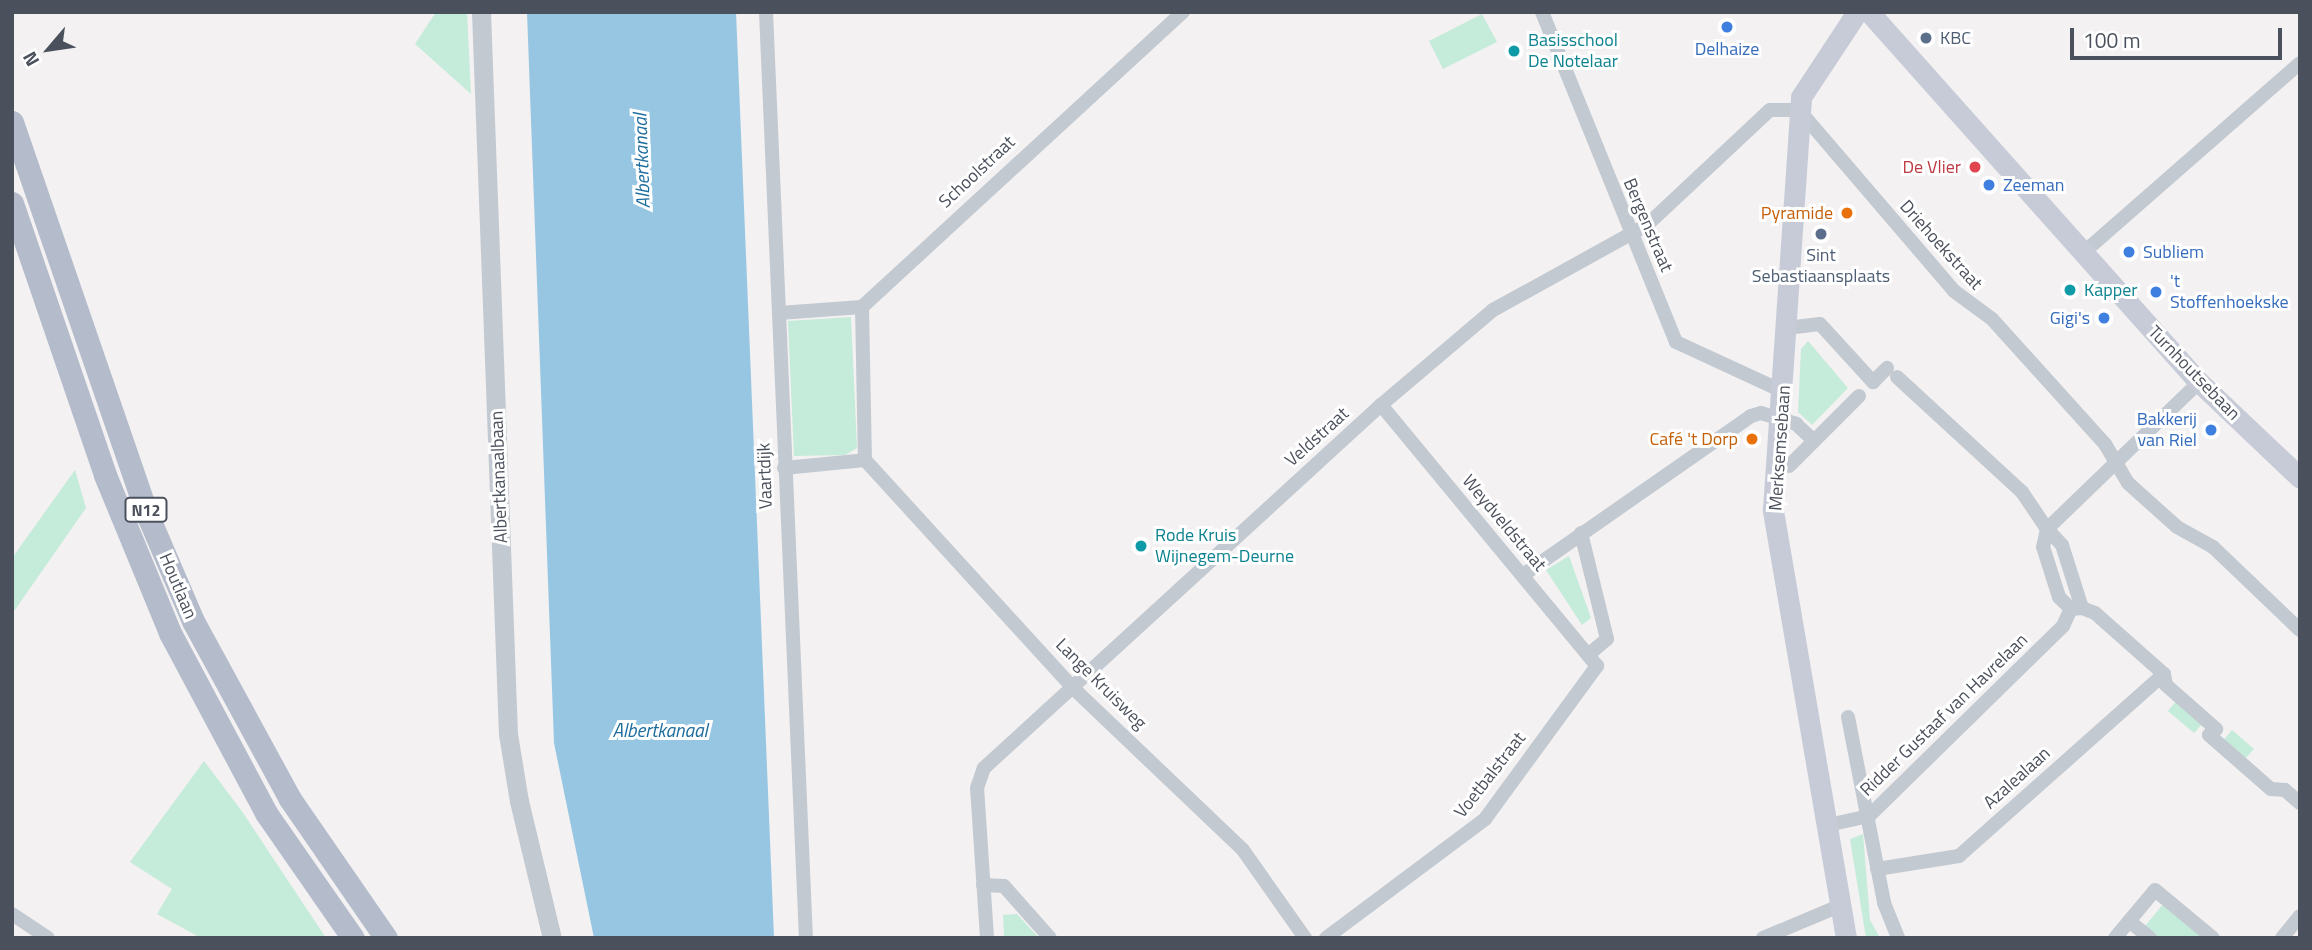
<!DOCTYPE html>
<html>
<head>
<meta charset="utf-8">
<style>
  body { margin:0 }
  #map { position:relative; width:2312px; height:950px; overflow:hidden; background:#f3f1f1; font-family:"Titillium Web",sans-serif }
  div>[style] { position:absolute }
  .green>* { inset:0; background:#c5ebda }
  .water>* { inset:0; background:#97c6e3 }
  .minor>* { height:14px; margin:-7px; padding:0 7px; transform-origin:7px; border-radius:7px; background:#c3c9d1 }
  .tertiary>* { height:19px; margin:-9.5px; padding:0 9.5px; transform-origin:9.5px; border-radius:9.5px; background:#c3c9d1 }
  .secondary>* { height:21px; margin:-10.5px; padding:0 10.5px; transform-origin:10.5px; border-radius:10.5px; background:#c6cbd7 }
  .primary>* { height:23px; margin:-11.5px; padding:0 11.5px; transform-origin:11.5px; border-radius:11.5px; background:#b4bccc }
  .dots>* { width:19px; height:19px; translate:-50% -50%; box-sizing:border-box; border:4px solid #fff; border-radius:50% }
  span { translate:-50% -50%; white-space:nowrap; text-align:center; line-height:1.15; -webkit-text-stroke:6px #fff; paint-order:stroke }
  .shield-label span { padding:2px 5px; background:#fff; border:2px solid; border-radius:5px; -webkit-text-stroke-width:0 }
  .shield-label { font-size:16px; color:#4b515c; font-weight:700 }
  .service-label { font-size:18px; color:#4e5e75 }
  .left { translate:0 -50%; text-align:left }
  .culture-label { font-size:18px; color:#0d838f }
  .shop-label { font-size:18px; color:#366cbe }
  .right { translate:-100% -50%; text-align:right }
  .health-label { font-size:18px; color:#be3a42 }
  .street-label { font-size:18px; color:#4b515c }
  .food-label { font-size:18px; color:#c56008 }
  .water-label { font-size:19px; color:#1c6c9e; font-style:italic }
  .frame { position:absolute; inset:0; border:14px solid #4b515c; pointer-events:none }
  .north { position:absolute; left:14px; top:14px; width:70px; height:70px; -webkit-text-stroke:5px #fff; paint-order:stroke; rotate:241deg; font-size:19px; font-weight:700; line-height:28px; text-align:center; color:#4b515c }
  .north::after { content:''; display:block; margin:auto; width:24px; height:32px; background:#4b515c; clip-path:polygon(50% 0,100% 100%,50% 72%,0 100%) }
  .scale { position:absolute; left:2070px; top:28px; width:212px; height:32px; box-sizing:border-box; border:4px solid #4b515c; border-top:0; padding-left:9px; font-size:21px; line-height:24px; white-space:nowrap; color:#4b515c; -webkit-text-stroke:5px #fff; paint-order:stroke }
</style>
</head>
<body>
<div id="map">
  <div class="green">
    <i style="clip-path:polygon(436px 12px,467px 12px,471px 94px,415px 44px)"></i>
    <i style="clip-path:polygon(1482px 14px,1497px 42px,1443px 69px,1429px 41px)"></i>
    <i style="clip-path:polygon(851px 317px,857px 448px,845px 455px,794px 456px,788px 321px)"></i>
    <i style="clip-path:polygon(1808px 341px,1848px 388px,1812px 425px,1798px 412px,1801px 349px)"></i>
    <i style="clip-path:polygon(75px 470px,86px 508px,12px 614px,12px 558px)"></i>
    <i style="clip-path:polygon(1569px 556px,1591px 618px,1582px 625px,1546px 570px)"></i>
    <i style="clip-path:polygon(2177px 700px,2203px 723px,2194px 733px,2168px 711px)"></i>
    <i style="clip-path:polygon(2232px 730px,2254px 749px,2243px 761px,2222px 742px)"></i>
    <i style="clip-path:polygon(204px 761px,241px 810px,326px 938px,201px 938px,157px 914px,172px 889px,130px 862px)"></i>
    <i style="clip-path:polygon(1863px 834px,1870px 920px,1880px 938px,1866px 938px,1850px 839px)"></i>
    <i style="clip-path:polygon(2164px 903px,2205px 938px,2159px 938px,2145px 926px)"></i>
    <i style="clip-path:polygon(1017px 914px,1039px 938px,1004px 938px,1003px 915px)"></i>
  </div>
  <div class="water">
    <i style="clip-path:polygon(527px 12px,736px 12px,774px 938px,594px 938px,554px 743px)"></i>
  </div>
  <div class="minor">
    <i style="left:766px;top:12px;width:927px;rotate:87.53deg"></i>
    <i style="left:1542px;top:12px;width:356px;rotate:67.9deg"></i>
    <i style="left:1676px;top:342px;width:119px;rotate:24.8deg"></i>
    <i style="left:2083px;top:253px;width:288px;rotate:-41.2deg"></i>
    <i style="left:862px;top:307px;width:153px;rotate:88.9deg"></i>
    <i style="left:865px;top:460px;width:307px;rotate:47.6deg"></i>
    <i style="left:1072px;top:687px;width:236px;rotate:43.6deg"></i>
    <i style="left:1243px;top:850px;width:108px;rotate:54.8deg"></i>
    <i style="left:779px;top:313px;width:83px;rotate:-4.1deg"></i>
    <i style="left:862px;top:307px;width:436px;rotate:-42.6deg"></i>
    <i style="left:1787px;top:328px;width:33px;rotate:-7deg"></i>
    <i style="left:1820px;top:324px;width:79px;rotate:47.6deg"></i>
    <i style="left:1873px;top:382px;width:20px;rotate:-45deg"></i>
    <i style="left:1897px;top:377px;width:170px;rotate:42.6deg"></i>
    <i style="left:2022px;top:492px;width:45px;rotate:56deg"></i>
    <i style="left:2047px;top:529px;width:22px;rotate:47deg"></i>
    <i style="left:2062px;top:545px;width:66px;rotate:72.4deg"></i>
    <i style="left:2082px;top:608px;width:11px;rotate:175deg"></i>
    <i style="left:2071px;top:609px;width:17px;rotate:-135deg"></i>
    <i style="left:2059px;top:597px;width:52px;rotate:-107.7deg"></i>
    <i style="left:2043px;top:547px;width:18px;rotate:-77deg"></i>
    <i style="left:2047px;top:529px;width:211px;rotate:-44deg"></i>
    <i style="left:1789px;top:466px;width:99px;rotate:-45deg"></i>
    <i style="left:784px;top:468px;width:81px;rotate:-5.6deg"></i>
    <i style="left:1581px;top:533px;width:109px;rotate:76.2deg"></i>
    <i style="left:1607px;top:639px;width:25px;rotate:140deg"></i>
    <i style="left:1523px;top:575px;width:278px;rotate:-34.9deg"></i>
    <i style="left:1751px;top:416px;width:10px;rotate:-17deg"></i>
    <i style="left:1761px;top:413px;width:37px;rotate:17deg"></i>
    <i style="left:1796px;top:424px;width:25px;rotate:43deg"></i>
    <i style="left:2082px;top:608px;width:14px;rotate:21deg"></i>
    <i style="left:2095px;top:613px;width:92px;rotate:41.5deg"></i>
    <i style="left:2164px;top:674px;width:11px;rotate:80deg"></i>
    <i style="left:2166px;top:685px;width:67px;rotate:41.3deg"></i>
    <i style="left:2216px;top:729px;width:9px;rotate:139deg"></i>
    <i style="left:2209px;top:735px;width:82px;rotate:41.1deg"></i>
    <i style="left:2271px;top:789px;width:14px;rotate:4deg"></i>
    <i style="left:2285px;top:790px;width:20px;rotate:41deg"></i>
    <i style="left:1848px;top:717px;width:189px;rotate:79deg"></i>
    <i style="left:1884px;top:903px;width:38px;rotate:68deg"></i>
    <i style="left:1828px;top:825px;width:42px;rotate:-12.4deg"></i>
    <i style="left:1869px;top:816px;width:272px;rotate:-44.4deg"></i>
    <i style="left:2063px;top:626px;width:19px;rotate:-65deg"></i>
    <i style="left:1877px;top:869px;width:83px;rotate:-9deg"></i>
    <i style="left:1959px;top:856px;width:274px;rotate:-41.6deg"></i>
    <i style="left:983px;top:885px;width:21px;rotate:3deg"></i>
    <i style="left:1004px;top:886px;width:69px;rotate:48.5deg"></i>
    <i style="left:12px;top:914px;width:43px;rotate:33.7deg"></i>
    <i style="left:2129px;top:921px;width:27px;rotate:39deg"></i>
    <i style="left:987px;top:938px;width:150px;rotate:-93.8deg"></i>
    <i style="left:977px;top:788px;width:21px;rotate:-71deg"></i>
    <i style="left:984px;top:768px;width:538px;rotate:-42.44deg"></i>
    <i style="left:1381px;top:405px;width:147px;rotate:-40.3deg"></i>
    <i style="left:1493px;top:310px;width:176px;rotate:-28.9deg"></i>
    <i style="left:1647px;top:225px;width:168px;rotate:-43.1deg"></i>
    <i style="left:1770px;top:110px;width:29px"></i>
    <i style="left:1799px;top:110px;width:238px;rotate:49.4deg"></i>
    <i style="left:1954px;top:291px;width:47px;rotate:36.4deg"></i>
    <i style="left:1992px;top:319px;width:169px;rotate:47.9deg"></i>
    <i style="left:2105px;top:444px;width:45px;rotate:59.5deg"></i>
    <i style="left:2128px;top:483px;width:66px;rotate:41.9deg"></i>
    <i style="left:2177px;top:527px;width:41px;rotate:29.1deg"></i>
    <i style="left:2213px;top:547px;width:120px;rotate:43.7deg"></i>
    <i style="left:1326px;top:938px;width:199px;rotate:-36.8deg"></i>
    <i style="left:1485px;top:819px;width:190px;rotate:-53.8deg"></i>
    <i style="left:1597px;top:666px;width:339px;rotate:-129.6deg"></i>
    <i style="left:1763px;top:938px;width:86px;rotate:-22.7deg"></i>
    <i style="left:2115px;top:938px;width:62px;rotate:-50.2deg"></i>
    <i style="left:2155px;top:890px;width:75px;rotate:39.6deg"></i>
    <i style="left:2282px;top:938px;width:28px;rotate:-51deg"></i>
  </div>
  <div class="tertiary">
    <i style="left:481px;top:12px;width:723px;rotate:87.86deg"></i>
    <i style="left:508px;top:734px;width:68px;rotate:80.7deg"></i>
    <i style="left:519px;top:801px;width:141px;rotate:76.5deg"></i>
  </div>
  <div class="secondary">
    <i style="left:1869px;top:12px;width:496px;rotate:48.3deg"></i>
    <i style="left:2199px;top:382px;width:139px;rotate:43.5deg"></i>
    <i style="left:1846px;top:938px;width:435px;rotate:-99.7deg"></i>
    <i style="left:1773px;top:509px;width:413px;rotate:-86.1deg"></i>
    <i style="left:1801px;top:97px;width:102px;rotate:-56.6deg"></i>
  </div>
  <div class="primary">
    <i style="left:12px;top:122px;width:417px;rotate:71deg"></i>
    <i style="left:148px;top:516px;width:114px;rotate:66.8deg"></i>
    <i style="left:193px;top:621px;width:203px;rotate:61.4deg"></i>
    <i style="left:290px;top:799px;width:169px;rotate:55.4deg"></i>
    <i style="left:12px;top:203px;width:287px;rotate:71.1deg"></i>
    <i style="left:105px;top:475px;width:171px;rotate:67.6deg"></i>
    <i style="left:170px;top:633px;width:204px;rotate:61.9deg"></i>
    <i style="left:266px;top:813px;width:152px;rotate:55.2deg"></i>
  </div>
  <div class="dots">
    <i style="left:1727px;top:27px;background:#3f7fe0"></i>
    <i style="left:1926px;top:38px;background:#5c6f8a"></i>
    <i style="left:1514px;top:51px;background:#0f9aa8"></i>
    <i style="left:1975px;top:167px;background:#e0444e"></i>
    <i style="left:1989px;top:185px;background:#3f7fe0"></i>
    <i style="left:1847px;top:213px;background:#e8710a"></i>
    <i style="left:1821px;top:234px;background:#5c6f8a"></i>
    <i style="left:2129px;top:252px;background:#3f7fe0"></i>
    <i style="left:2070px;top:290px;background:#0f9aa8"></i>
    <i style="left:2156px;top:292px;background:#3f7fe0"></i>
    <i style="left:2104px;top:318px;background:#3f7fe0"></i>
    <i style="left:2211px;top:430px;background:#3f7fe0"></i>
    <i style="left:1752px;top:439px;background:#e8710a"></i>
    <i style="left:1141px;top:546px;background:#0f9aa8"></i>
  </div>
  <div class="shield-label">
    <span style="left:146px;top:510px">N12</span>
  </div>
  <div class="service-label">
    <span class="left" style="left:1940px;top:38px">KBC</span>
    <span style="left:1821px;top:266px">Sint<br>Sebastiaansplaats</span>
  </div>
  <div class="culture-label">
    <span class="left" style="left:1528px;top:51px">Basisschool<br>De Notelaar</span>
    <span class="left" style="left:2084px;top:290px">Kapper</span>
    <span class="left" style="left:1155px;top:546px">Rode Kruis<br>Wijnegem-Deurne</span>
  </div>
  <div class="shop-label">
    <span style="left:1727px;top:49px">Delhaize</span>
    <span class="left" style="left:2003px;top:185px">Zeeman</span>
    <span class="left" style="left:2143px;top:252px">Subliem</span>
    <span class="left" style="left:2170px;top:292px">'t<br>Stoffenhoekske</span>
    <span class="right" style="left:2090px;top:318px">Gigi's</span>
    <span class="right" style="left:2197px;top:430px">Bakkerij<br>van Riel</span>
  </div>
  <div class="health-label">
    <span class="right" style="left:1961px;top:167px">De Vlier</span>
  </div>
  <div class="street-label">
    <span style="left:977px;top:172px;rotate:-43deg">Schoolstraat</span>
    <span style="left:1648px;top:225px;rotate:67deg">Bergenstraat</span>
    <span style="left:1941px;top:245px;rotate:48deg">Driehoekstraat</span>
    <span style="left:2194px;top:373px;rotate:46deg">Turnhoutsebaan</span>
    <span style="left:1317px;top:437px;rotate:-42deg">Veldstraat</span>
    <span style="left:1780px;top:448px;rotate:-86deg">Merksemsebaan</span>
    <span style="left:765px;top:476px;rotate:-92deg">Vaartdijk</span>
    <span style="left:499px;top:477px;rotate:-92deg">Albertkanaalbaan</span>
    <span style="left:1504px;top:523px;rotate:50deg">Weydveldstraat</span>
    <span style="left:178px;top:586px;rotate:67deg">Houtlaan</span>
    <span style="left:1101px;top:684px;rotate:45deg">Lange Kruisweg</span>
    <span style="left:1944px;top:715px;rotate:-44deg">Ridder Gustaaf van Havrelaan</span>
    <span style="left:1490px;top:775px;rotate:-52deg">Voetbalstraat</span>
    <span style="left:2017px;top:778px;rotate:-42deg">Azalealaan</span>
  </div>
  <div class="food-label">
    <span class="right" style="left:1833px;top:213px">Pyramide</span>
    <span class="right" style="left:1738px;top:439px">Café 't Dorp</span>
  </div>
  <div class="water-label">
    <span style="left:641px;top:161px;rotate:-92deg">Albertkanaal</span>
    <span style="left:660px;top:730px">Albertkanaal</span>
  </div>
  <div class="frame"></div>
  <div class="north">N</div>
  <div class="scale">100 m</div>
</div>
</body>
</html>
